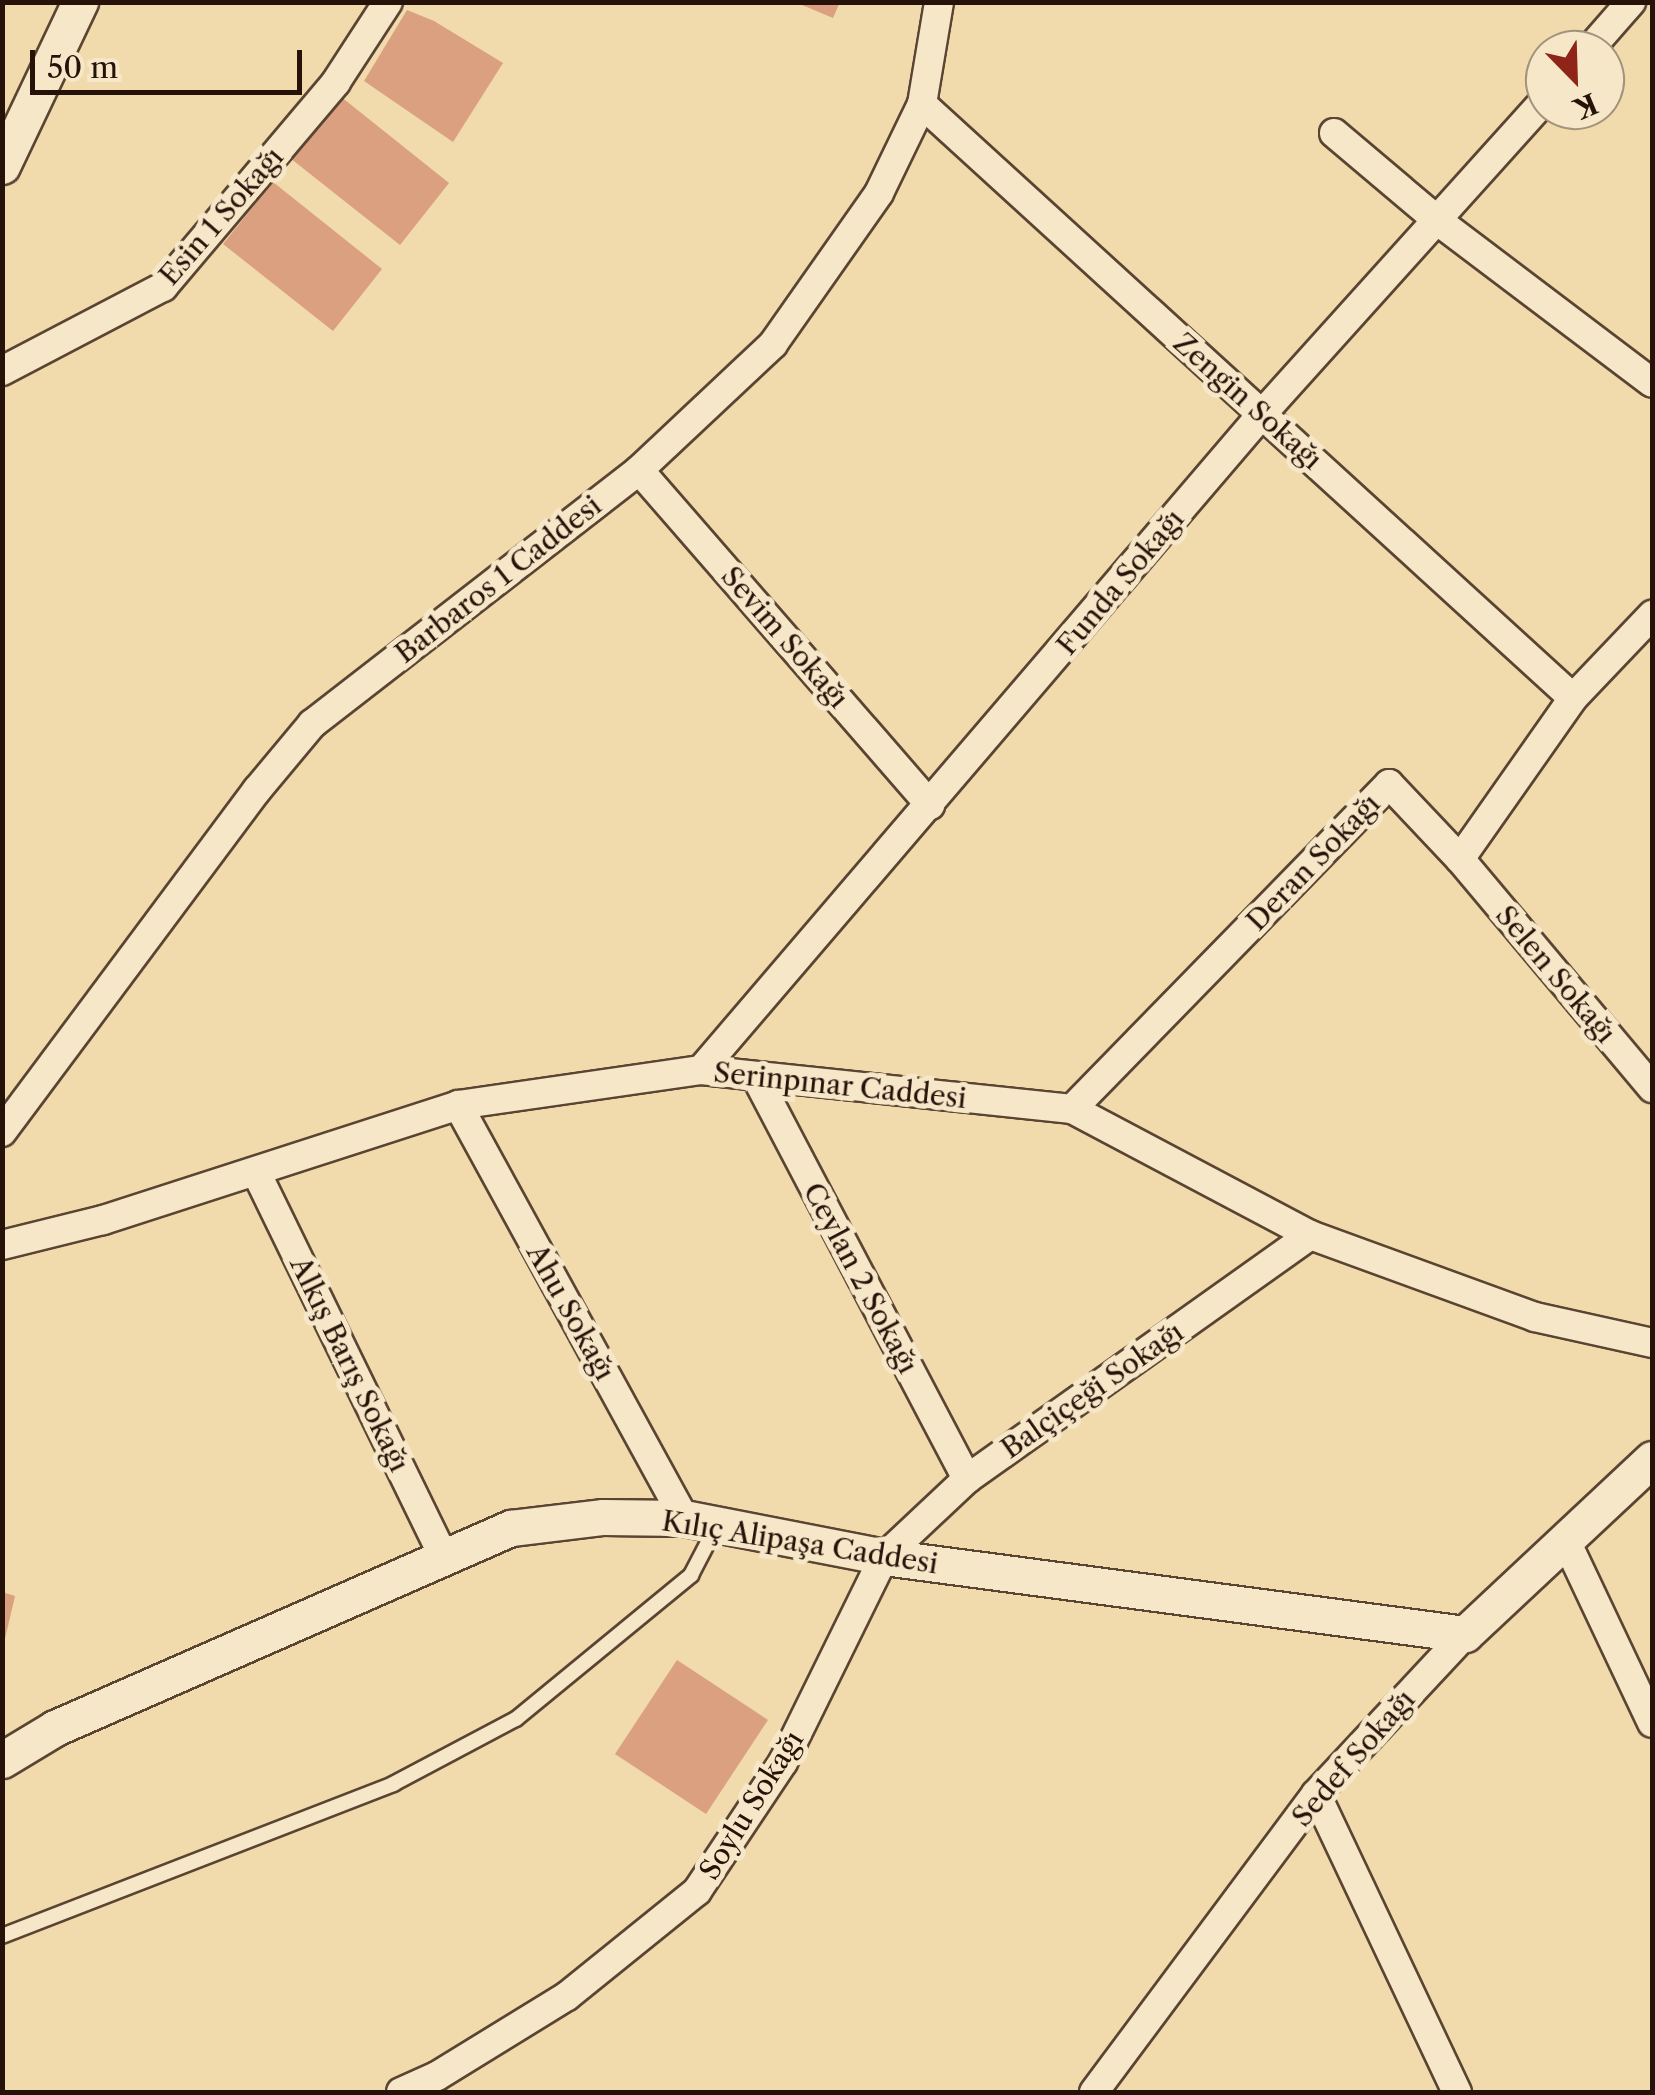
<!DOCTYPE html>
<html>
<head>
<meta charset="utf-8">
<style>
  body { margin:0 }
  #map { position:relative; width:1655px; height:2095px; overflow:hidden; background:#f1daac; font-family:"Libre Caslon Text",serif }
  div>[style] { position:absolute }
  .building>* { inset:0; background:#daa080 }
  .roads { filter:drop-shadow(2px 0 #5a4432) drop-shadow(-2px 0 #5a4432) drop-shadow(0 2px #5a4432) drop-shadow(0 -2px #5a4432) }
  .service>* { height:14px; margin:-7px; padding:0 7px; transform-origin:7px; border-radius:7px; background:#f6e7c9 }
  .minor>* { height:28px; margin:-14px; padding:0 14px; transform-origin:14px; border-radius:14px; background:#f6e7c9 }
  .tertiary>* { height:35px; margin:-17.5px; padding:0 17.5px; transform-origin:17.5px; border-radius:17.5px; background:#f6e7c9 }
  span { translate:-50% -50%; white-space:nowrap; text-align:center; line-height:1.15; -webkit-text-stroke:10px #f6e7c9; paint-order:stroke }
  .street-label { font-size:28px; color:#271209 }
  .frame { position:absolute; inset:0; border:5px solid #271209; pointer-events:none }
  .north { position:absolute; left:1525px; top:30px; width:100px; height:100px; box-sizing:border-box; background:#f6e7c9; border:2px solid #a3927c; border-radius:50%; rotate:157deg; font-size:28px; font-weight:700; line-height:40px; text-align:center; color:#271209 }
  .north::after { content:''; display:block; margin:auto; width:35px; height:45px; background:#8f2418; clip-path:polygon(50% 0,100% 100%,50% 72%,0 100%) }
  .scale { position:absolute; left:30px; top:50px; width:272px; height:45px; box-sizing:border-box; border:5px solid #271209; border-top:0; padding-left:12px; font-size:30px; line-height:35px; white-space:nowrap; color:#271209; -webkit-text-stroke:8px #f6e7c9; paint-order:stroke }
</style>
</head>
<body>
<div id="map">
  <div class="building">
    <i style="clip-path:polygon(795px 2px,840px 2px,833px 18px)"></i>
    <i style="clip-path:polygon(407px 10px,434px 21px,503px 63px,453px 142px,364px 81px)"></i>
    <i style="clip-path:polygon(340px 96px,449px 183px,400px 245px,290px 158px)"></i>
    <i style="clip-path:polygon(273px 182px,382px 269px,333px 331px,223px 244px)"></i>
    <i style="clip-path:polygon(2px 1592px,15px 1596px,4px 1643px,2px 1643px)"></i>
    <i style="clip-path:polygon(677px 1660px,768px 1720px,706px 1814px,615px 1754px)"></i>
  </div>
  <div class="roads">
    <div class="service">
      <i style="left:2px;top:1936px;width:420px;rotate:-21.2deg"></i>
      <i style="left:393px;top:1784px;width:139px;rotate:-27.9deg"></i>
      <i style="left:516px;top:1719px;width:227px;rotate:-39.4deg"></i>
      <i style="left:691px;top:1575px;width:54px;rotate:-62.5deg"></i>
    </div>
    <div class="minor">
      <i style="left:1589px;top:50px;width:64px;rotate:-48.8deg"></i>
      <i style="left:922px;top:104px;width:881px;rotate:42.38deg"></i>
      <i style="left:1334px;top:133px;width:136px;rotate:40.2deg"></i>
      <i style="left:1438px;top:221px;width:268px;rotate:37.1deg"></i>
      <i style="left:2px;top:371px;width:182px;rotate:-27.6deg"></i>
      <i style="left:163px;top:287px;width:268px;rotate:-49.8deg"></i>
      <i style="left:336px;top:82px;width:95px;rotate:-57deg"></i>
      <i style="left:639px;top:470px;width:444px;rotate:49deg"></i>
      <i style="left:1460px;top:859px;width:299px;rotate:50deg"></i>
      <i style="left:701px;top:1070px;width:863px;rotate:-49.46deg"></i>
      <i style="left:1262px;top:414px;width:423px;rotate:-48deg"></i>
      <i style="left:756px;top:1077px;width:454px;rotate:62.3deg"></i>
      <i style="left:458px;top:1105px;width:471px;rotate:61.3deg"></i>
      <i style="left:1072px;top:1109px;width:454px;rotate:-45.7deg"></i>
      <i style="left:1389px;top:784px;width:103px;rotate:46.6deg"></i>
      <i style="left:1460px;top:859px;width:197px;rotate:-54.9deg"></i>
      <i style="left:1573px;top:698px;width:115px;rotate:-46.4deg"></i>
      <i style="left:2px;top:1132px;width:427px;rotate:-53.3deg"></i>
      <i style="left:257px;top:790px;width:86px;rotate:-50.2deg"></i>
      <i style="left:312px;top:724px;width:414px;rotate:-37.8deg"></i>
      <i style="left:639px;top:470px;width:184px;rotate:-43.2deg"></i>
      <i style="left:773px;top:344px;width:184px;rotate:-54.9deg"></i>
      <i style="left:879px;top:193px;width:99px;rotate:-64.2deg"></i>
      <i style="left:922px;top:104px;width:103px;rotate:-80.5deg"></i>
      <i style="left:256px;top:1172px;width:427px;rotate:64deg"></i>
      <i style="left:2px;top:1245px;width:104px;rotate:-13.9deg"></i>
      <i style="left:103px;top:1220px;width:373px;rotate:-17.9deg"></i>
      <i style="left:458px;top:1105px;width:246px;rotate:-8.2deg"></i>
      <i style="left:701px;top:1070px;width:373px;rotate:6deg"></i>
      <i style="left:1072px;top:1109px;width:269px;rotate:27.9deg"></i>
      <i style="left:1310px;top:1235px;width:239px;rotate:20deg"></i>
      <i style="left:1535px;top:1317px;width:120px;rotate:12.5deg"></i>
      <i style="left:1566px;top:1541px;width:201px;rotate:64.7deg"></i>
      <i style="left:1316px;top:1794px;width:330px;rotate:64.7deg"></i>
      <i style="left:401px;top:2092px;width:39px;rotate:-24deg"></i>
      <i style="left:437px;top:2076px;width:153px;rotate:-31.6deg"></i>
      <i style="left:567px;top:1996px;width:167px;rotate:-38.9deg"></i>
      <i style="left:697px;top:1891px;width:155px;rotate:-56.3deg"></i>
      <i style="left:783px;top:1762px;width:229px;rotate:-63.8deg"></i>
      <i style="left:884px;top:1557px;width:114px;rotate:-43.2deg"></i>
      <i style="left:967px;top:1479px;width:421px;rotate:-35.4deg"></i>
      <i style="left:1094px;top:2092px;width:372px;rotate:-53.3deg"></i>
      <i style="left:1316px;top:1794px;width:219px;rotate:-47deg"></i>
    </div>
    <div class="tertiary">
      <i style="left:2px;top:166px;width:182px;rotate:-64.6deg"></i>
      <i style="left:2px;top:1760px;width:62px;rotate:-31.1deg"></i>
      <i style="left:55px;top:1728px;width:498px;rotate:-23.7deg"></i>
      <i style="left:511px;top:1528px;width:93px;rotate:-6.8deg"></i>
      <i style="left:603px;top:1517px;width:81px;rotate:0.7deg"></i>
      <i style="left:684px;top:1518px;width:204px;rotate:11deg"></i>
      <i style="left:884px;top:1557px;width:586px;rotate:7.55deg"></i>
      <i style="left:1465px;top:1634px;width:256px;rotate:-43.1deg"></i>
    </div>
  </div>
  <div class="street-label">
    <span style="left:221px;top:216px;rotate:-49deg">Esin 1 Sokağı</span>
    <span style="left:1248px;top:401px;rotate:42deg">Zengin Sokağı</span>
    <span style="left:498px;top:579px;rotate:-38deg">Barbaros 1 Caddesi</span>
    <span style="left:1120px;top:582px;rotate:-50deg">Funda Sokağı</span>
    <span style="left:785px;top:637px;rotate:49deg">Sevim Sokağı</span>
    <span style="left:1313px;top:862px;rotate:-46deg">Deran Sokağı</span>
    <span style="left:1556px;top:974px;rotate:50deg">Selen Sokağı</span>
    <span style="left:840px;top:1085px;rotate:6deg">Serinpınar Caddesi</span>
    <span style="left:861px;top:1278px;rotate:62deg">Ceylan 2 Sokağı</span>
    <span style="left:571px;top:1312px;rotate:61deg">Ahu Sokağı</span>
    <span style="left:350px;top:1364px;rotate:64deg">Alkış Barış Sokağı</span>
    <span style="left:1092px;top:1390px;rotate:-35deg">Balçiçeği Sokağı</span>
    <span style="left:800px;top:1542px;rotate:9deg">Kılıç Alipaşa Caddesi</span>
    <span style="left:1353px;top:1758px;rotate:-49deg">Sedef Sokağı</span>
    <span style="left:751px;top:1805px;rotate:-58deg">Soylu Sokağı</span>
  </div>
  <div class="frame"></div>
  <div class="north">K</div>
  <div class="scale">50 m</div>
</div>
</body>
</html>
